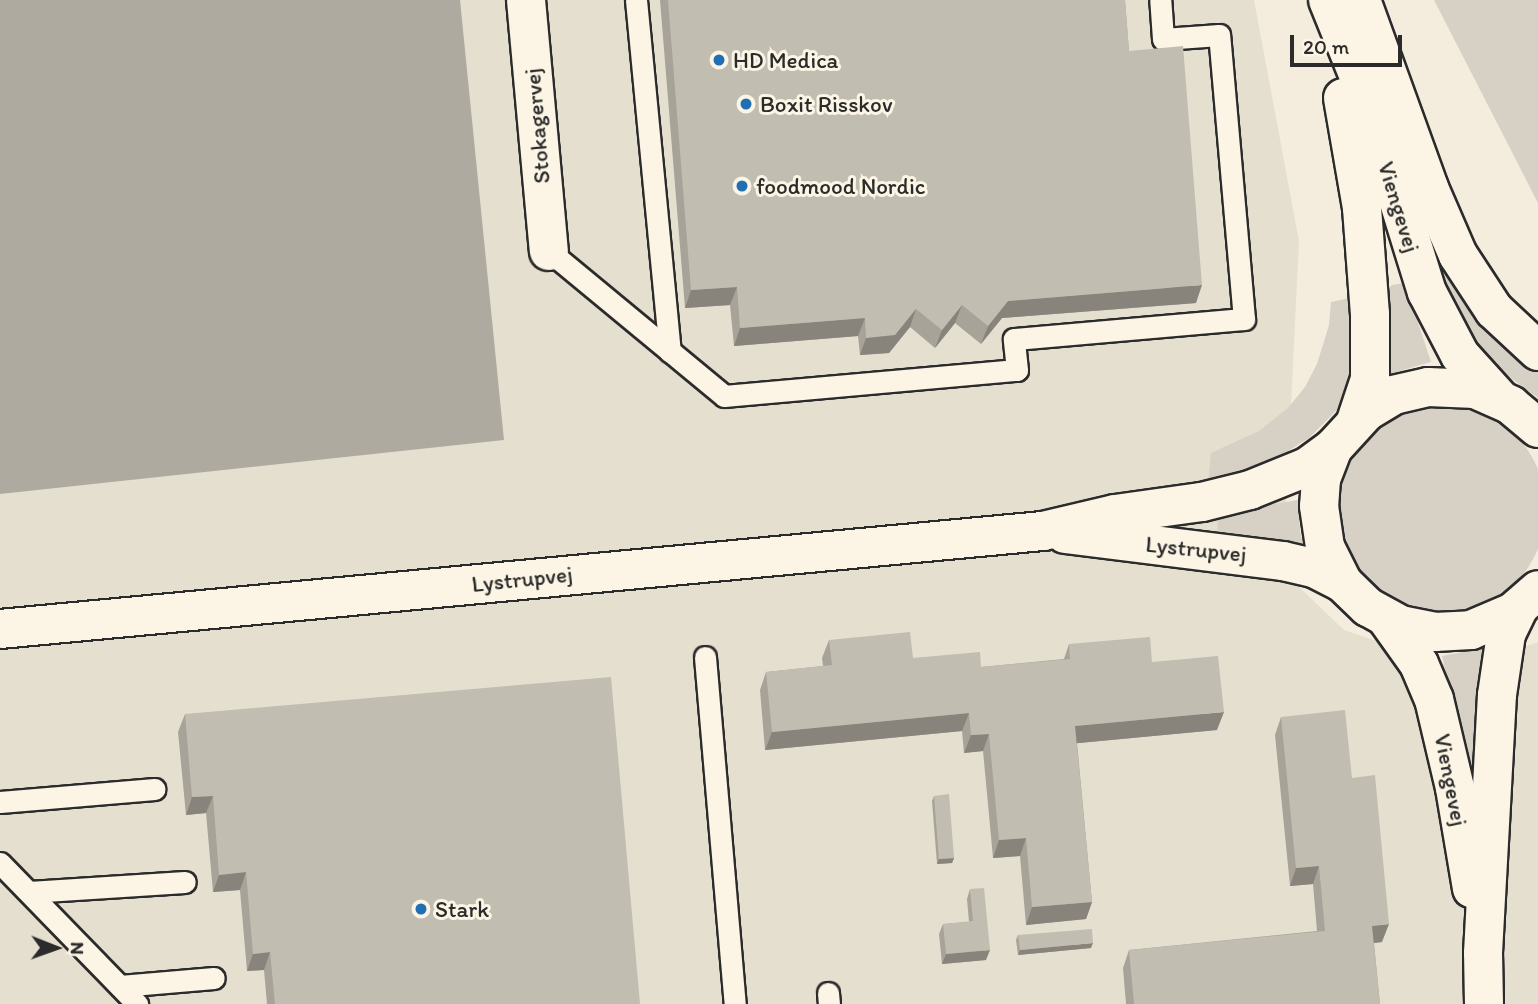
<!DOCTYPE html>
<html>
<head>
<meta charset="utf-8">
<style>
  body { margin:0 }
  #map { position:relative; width:1538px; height:1004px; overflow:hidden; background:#f4edde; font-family:Itim,sans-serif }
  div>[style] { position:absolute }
  .built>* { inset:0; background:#e5dfd0 }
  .green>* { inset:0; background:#d6d1c4 }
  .round { border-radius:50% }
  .water>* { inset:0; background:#afaaa0 }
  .roads { filter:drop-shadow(2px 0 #2b2b2b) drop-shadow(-2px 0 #2b2b2b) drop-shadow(0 2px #2b2b2b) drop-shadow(0 -2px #2b2b2b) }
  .service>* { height:21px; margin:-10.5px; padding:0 10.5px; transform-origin:10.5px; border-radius:10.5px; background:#fcf5e5 }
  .minor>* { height:38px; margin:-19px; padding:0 19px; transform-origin:19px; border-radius:19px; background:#fcf5e5 }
  .tertiary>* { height:38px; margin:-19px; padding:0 19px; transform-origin:19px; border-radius:19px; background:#fcf5e5 }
  .wall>* { inset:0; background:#a7a398 }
  .shaded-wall>* { inset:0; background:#88847c }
  .building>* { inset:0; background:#c2bdb1 }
  .dots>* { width:19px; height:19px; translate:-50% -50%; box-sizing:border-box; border:4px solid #fcf5e5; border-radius:50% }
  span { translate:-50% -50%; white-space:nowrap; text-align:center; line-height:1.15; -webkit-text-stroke:6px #fcf5e5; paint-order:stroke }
  .poi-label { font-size:23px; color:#2b2b2b }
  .left { translate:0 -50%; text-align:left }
  .street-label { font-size:23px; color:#2b2b2b }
  .north { position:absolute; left:21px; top:913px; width:70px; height:70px; -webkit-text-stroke:5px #fcf5e5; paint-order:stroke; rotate:91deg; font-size:19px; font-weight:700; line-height:28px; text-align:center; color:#2b2b2b }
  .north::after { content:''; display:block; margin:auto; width:24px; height:32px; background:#2b2b2b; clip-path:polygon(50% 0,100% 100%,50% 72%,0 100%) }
  .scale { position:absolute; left:1290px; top:35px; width:112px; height:32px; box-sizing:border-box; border:4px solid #2b2b2b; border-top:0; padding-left:9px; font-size:21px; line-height:24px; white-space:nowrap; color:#2b2b2b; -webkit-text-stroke:5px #fcf5e5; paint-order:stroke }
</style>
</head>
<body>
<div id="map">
  <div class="built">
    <i style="clip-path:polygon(0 0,1254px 0,1299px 241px,1285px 526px,1299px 587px,1344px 630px,1462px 670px,1538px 642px,1538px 1004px,0 1004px)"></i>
  </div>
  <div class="green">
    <i style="clip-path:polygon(1434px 0,1538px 0,1538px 203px)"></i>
    <i style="clip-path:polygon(1449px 267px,1538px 364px,1538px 398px,1500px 370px,1466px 335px,1435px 273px)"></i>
    <i style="clip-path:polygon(1405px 283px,1431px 362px,1389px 374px,1385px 292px,1392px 285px)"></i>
    <i style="clip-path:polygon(1355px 297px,1357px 363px,1341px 406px,1309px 438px,1275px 459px,1208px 484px,1211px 453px,1259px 431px,1288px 408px,1305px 387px,1317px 364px,1329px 325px,1331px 302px)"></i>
    <i class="round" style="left:1338px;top:405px;width:208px;height:208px"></i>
    <i style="clip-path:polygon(1298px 500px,1300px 531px,1304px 549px,1218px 536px,1217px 514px)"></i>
    <i style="clip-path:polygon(1484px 648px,1488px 649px,1478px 764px,1469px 766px,1442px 656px)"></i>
  </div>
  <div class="water">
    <i style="clip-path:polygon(0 0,460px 0,504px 440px,0 494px)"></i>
  </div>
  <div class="roads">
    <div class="service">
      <i style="left:636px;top:0;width:353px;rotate:84.5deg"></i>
      <i style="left:549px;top:251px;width:227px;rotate:39.6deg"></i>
      <i style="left:724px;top:396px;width:294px;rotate:-5.1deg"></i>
      <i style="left:1017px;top:370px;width:31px;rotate:-96deg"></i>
      <i style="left:1014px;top:339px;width:231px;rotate:-5deg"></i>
      <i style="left:1244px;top:319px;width:285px;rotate:-95deg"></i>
      <i style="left:1219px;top:35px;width:56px;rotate:175.9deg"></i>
      <i style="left:1163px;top:39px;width:39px;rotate:-94deg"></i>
      <i style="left:705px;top:657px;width:348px;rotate:85.1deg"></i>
      <i style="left:0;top:802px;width:155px;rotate:-4.8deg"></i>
      <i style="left:0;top:863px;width:197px;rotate:45.8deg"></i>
      <i style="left:29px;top:892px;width:156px;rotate:-3.7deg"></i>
      <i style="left:120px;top:986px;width:94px;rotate:-4.9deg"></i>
      <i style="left:828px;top:993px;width:11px;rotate:85deg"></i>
    </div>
    <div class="minor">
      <i style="left:526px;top:0;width:252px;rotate:84.8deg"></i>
    </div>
    <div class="tertiary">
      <i style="left:1328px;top:0;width:96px;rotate:68deg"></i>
      <i style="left:1364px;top:89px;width:213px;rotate:72.8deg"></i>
      <i style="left:1427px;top:292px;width:71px;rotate:62.4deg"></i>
      <i style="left:1460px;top:355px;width:58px;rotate:47.8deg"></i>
      <i style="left:1361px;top:0;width:200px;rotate:70.1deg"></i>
      <i style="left:1429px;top:188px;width:73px;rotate:66.6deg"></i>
      <i style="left:1458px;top:255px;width:66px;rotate:56.8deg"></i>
      <i style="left:1494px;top:310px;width:60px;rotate:43deg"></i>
      <i style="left:1343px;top:98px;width:112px;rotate:80.2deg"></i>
      <i style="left:1362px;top:208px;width:106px;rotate:85.7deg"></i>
      <i style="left:1370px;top:314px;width:65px;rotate:90deg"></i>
      <i style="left:1370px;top:379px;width:44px;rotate:108.4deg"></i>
      <i style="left:1538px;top:428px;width:35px;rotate:-140deg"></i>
      <i style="left:1511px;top:405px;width:39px;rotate:-156deg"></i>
      <i style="left:1475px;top:389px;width:47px;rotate:-177.6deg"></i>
      <i style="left:1428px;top:387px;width:35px;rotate:167deg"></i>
      <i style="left:1394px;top:395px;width:31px;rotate:149deg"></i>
      <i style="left:1367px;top:411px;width:50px;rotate:132.6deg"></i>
      <i style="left:1333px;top:448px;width:33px;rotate:111deg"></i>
      <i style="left:1321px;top:479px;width:27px;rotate:94deg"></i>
      <i style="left:1319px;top:506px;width:41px;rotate:81.7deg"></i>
      <i style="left:1325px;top:547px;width:40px;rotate:63.4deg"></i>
      <i style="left:1343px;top:583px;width:35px;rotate:44deg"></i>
      <i style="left:1368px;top:607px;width:37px;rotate:29deg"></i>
      <i style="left:1400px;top:625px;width:36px;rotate:11deg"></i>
      <i style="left:1435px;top:632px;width:36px;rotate:-3deg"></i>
      <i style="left:1471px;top:630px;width:46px;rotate:-23.2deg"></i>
      <i style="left:1513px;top:612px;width:33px;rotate:-41deg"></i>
      <i style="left:1065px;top:534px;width:220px;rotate:7.1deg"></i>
      <i style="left:1283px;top:561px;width:32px;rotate:13deg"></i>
      <i style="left:1314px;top:568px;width:33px;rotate:27deg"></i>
      <i style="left:1387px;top:619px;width:55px;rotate:54.6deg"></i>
      <i style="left:1419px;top:664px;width:38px;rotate:67deg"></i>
      <i style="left:1434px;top:699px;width:91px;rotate:76.7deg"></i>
      <i style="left:1455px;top:788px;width:102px;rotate:80.4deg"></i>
      <i style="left:0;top:629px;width:1048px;rotate:-5.37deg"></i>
      <i style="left:1043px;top:531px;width:74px;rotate:-13.3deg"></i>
      <i style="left:1115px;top:514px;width:88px;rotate:-7.9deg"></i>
      <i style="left:1202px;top:502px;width:49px;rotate:-14deg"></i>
      <i style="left:1250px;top:490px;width:61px;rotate:-22deg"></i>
      <i style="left:1307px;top:467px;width:32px;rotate:-36deg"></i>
      <i style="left:1484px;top:1004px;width:51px;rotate:-91.1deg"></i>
      <i style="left:1483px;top:953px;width:258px;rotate:-86.9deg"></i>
      <i style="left:1497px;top:695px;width:62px;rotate:-81.6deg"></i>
      <i style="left:1506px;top:634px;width:30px;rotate:-64deg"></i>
    </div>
  </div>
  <div class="wall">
    <i style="clip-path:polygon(660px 0,1125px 0,1129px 51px,1196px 303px,1002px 318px,981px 344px,955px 323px,935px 348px,910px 327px,889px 353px,860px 355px,858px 336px,734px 346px,730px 305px,685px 308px)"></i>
    <i style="clip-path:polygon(829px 640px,913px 658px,981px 667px,1064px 659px,1069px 644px,1152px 662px,1217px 730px,1077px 743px,1092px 902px,1086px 919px,1026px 925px,1020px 856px,993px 858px,983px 751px,964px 753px,962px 731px,765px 750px,760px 690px,766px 672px,823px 666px,822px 658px)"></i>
    <i style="clip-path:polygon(185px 714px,640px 1004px,267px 1004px,264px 970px,247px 971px,240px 890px,213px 892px,206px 813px,186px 815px,178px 732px)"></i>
    <i style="clip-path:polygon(1281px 717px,1352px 778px,1382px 942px,1374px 943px,1380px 1004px,1126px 1004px,1123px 968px,1129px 950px,1317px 931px,1313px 884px,1290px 886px,1275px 735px)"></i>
    <i style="clip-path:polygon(934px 796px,954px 858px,952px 863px,937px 864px,932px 801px)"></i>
    <i style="clip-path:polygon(970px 889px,986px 960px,942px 964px,939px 934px,943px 924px,969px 922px,967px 899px)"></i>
    <i style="clip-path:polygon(1018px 935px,1091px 948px,1018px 955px,1016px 940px)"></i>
  </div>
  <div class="shaded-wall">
    <i style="clip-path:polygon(1202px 285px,1196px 303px,1002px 318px,981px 344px,988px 326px,1008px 301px)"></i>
    <i style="clip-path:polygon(737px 287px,730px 305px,685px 308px,691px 290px)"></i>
    <i style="clip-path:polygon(962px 305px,955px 323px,935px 348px,942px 330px)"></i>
    <i style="clip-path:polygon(916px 309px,910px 327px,889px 353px,860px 355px,866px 338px)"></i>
    <i style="clip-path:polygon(865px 318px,858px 336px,734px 346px,740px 328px)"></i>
    <i style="clip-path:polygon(1224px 712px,1217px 730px,1069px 744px,1075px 726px)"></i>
    <i style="clip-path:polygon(969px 713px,962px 731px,765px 750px,772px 732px)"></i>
    <i style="clip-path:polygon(989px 734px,983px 751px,964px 753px,971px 735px)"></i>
    <i style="clip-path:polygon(213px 796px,206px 813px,186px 815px,192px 797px)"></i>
    <i style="clip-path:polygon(1026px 838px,1020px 856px,993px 858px,999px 840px)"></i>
    <i style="clip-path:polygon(954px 858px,952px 863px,937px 864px,939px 859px)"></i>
    <i style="clip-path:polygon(1319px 866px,1313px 884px,1290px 886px,1296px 868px)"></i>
    <i style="clip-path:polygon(246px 872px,240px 890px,213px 892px,219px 875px)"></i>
    <i style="clip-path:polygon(1092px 902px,1086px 919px,1026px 925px,1032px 907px)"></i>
    <i style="clip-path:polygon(1389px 924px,1382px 942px,1366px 944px,1372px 926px)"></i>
    <i style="clip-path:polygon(1093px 943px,1091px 948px,1018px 955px,1020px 950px)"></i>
    <i style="clip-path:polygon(990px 950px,986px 960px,942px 964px,946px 954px)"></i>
    <i style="clip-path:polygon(270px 952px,264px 970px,247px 971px,253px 954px)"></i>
  </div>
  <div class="building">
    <i style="clip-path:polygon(668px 0,1125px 0,1129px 51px,1183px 46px,1202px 285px,1008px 301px,988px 326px,962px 305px,942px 330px,916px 309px,895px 335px,866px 338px,865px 318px,740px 328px,737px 287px,691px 290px)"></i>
    <i style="clip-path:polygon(910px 632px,913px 658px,980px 652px,981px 667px,1070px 659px,1069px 644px,1150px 637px,1152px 662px,1218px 656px,1224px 712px,1075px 726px,1092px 902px,1032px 907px,1026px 838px,999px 840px,989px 734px,971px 735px,969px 713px,772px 732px,766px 672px,832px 665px,829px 640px)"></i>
    <i style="clip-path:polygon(611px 677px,640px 1004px,275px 1004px,270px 952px,253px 954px,246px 872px,219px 875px,213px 796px,192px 797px,185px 714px)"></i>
    <i style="clip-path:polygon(1345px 710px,1352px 778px,1375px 775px,1389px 924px,1372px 926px,1380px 1004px,1134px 1004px,1129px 950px,1325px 931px,1319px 866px,1296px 868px,1281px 717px)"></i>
    <i style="clip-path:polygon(949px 794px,954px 858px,939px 859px,934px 796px)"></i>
    <i style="clip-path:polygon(984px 888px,990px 950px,946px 954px,943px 924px,973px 921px,970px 889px)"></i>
    <i style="clip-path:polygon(1092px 929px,1093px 943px,1020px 950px,1018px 935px)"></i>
  </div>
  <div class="dots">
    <i style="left:719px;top:60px;background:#1f6fb2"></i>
    <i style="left:746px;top:104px;background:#1f6fb2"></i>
    <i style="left:742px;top:186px;background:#1f6fb2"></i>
    <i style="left:421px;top:909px;background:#1f6fb2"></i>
  </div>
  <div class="poi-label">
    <span class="left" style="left:733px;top:60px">HD Medica</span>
    <span class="left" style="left:760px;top:104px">Boxit Risskov</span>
    <span class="left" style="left:756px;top:186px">foodmood Nordic</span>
    <span class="left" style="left:435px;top:909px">Stark</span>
  </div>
  <div class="street-label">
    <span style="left:537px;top:126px;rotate:-95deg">Stokagervej</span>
    <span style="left:1399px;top:207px;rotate:73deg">Viengevej</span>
    <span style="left:1196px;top:549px;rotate:6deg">Lystrupvej</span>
    <span style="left:522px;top:579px;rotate:-6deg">Lystrupvej</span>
    <span style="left:1451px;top:780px;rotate:79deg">Viengevej</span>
  </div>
  <div class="north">N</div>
  <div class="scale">20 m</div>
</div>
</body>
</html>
